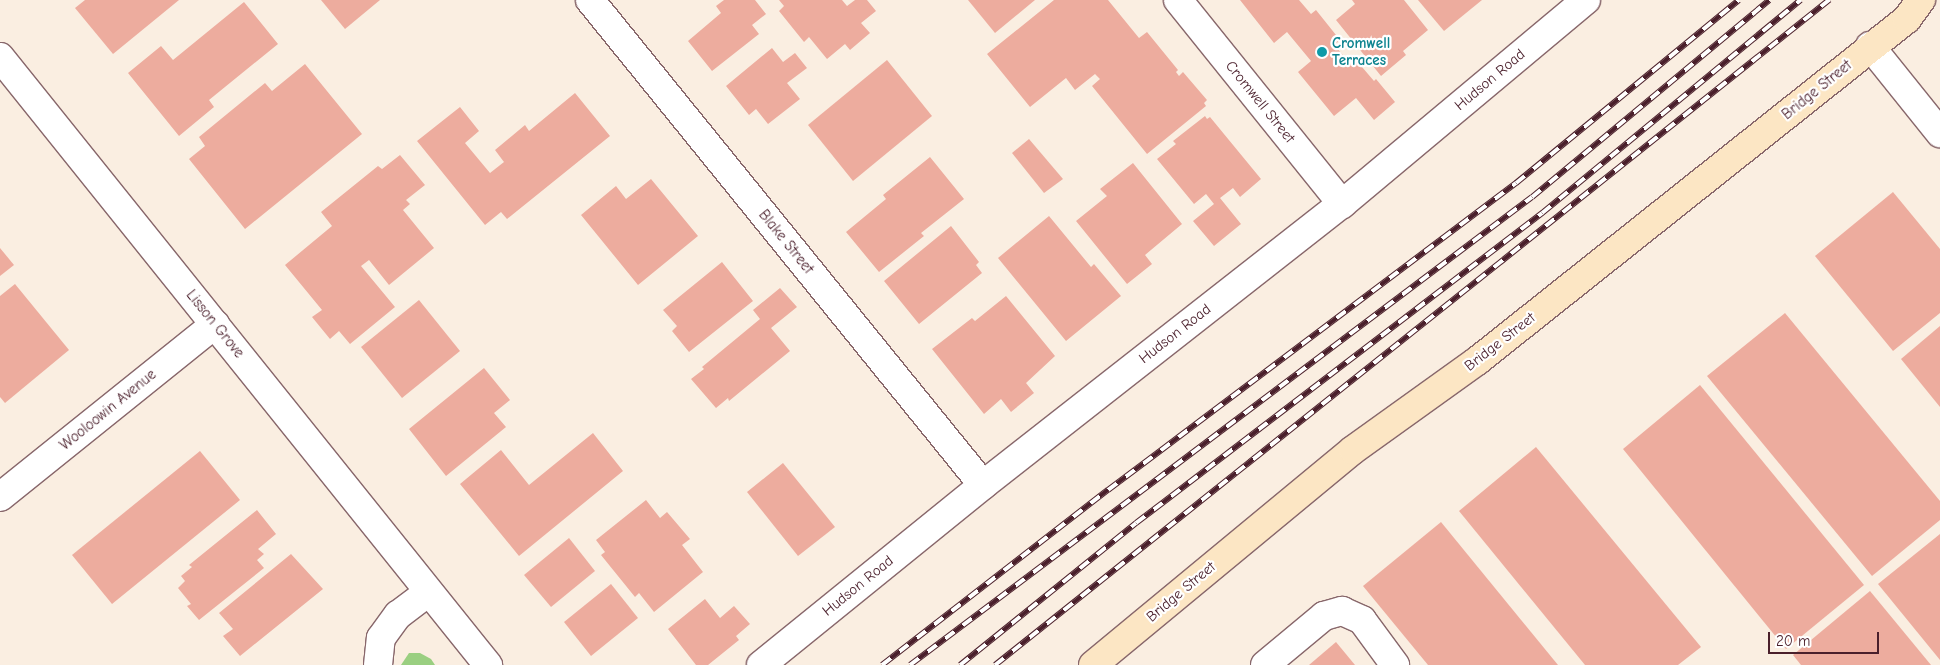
<!DOCTYPE html>
<html>
<head>
<meta charset="utf-8">
<style>
  body { margin:0 }
  #map { position:relative; width:1940px; height:665px; overflow:hidden; background:#faeee1; font-family:"Comic Neue",sans-serif }
  div>[style] { position:absolute }
  .green>* { inset:0; background:#9acf81 }
  .building>* { inset:0; background:#edac9e }
  .roads { filter:drop-shadow(1px 0 #88676b) drop-shadow(-1px 0 #88676b) drop-shadow(0 1px #88676b) drop-shadow(0 -1px #88676b) }
  .minor>* { height:28px; margin:-14px; padding:0 14px; transform-origin:14px; border-radius:14px; background:#fff }
  .secondary>* { height:28px; margin:-14px; padding:0 14px; transform-origin:14px; border-radius:14px; background:#fce6c4 }
  .rail>* { height:5.5px; margin-top:-2.75px; transform-origin:0; background:repeating-linear-gradient(90deg,#fff 0 11px,#4a1f2b 0 22px); box-sizing:border-box; border-block:1px solid #4a1f2b }
  .dots>* { width:14px; height:14px; translate:-50% -50%; box-sizing:border-box; border:2px solid #fff; border-radius:50% }
  span { translate:-50% -50%; white-space:nowrap; text-align:center; line-height:1.15; -webkit-text-stroke:4.5px #fff; paint-order:stroke }
  .culture-label { font-size:15px; color:#0d838f; font-weight:700 }
  .left { translate:0 -50%; text-align:left }
  .street-label { font-size:15px; color:#4a1f2b }
  .scale { position:absolute; left:1768px; top:632px; width:111px; height:22px; box-sizing:border-box; border:2px solid #4a1f2b; border-top:0; padding-left:6px; font-size:15px; line-height:18px; white-space:nowrap; color:#4a1f2b; -webkit-text-stroke:4px #fff; paint-order:stroke }
</style>
</head>
<body>
<div id="map">
  <div class="green">
    <i style="clip-path:polygon(409px 653px,420px 653px,431px 659px,435px 665px,401px 665px)"></i>
  </div>
  <div class="building">
    <i style="clip-path:polygon(85px 0,179px 0,113px 54px,75px 8px)"></i>
    <i style="clip-path:polygon(321px 0,380px 0,345px 29px)"></i>
    <i style="clip-path:polygon(724px 0,755px 0,766px 14px,752px 25px,759px 34px,712px 71px,688px 41px,721px 13px,716px 6px)"></i>
    <i style="clip-path:polygon(779px 0,842px 0,847px 6px,855px 0,867px 0,876px 11px,861px 23px,870px 33px,850px 50px,845px 44px,827px 59px,809px 37px,804px 42px,779px 11px,784px 6px)"></i>
    <i style="clip-path:polygon(968px 0,1035px 0,995px 33px)"></i>
    <i style="clip-path:polygon(1054px 0,1108px 0,1139px 38px,1147px 32px,1178px 70px,1176px 72px,1179px 76px,1183px 72px,1207px 100px,1204px 103px,1206px 106px,1147px 154px,1092px 86px,1100px 79px,1095px 74px,1075px 90px,1066px 78px,1030px 107px,987px 54px)"></i>
    <i style="clip-path:polygon(1240px 0,1299px 0,1311px 14px,1316px 10px,1340px 40px,1334px 45px,1351px 64px,1356px 60px,1374px 81px,1376px 79px,1395px 102px,1374px 120px,1356px 98px,1334px 116px,1298px 72px,1311px 61px,1287px 32px,1274px 43px)"></i>
    <i style="clip-path:polygon(1352px 0,1404px 0,1428px 30px,1403px 51px,1406px 55px,1381px 76px,1336px 20px,1355px 4px)"></i>
    <i style="clip-path:polygon(1418px 0,1482px 0,1444px 31px)"></i>
    <i style="clip-path:polygon(244px 2px,278px 44px,209px 100px,214px 107px,179px 136px,128px 73px,161px 46px,173px 60px)"></i>
    <i style="clip-path:polygon(772px 48px,783px 62px,795px 53px,807px 68px,787px 83px,800px 99px,768px 124px,756px 109px,749px 115px,726px 86px)"></i>
    <i style="clip-path:polygon(887px 60px,932px 116px,853px 181px,808px 125px)"></i>
    <i style="clip-path:polygon(305px 64px,362px 134px,245px 229px,189px 159px,205px 146px,199px 137px,265px 83px,272px 91px)"></i>
    <i style="clip-path:polygon(575px 93px,610px 136px,507px 219px,501px 212px,485px 225px,417px 141px,460px 107px,479px 131px,465px 143px,490px 173px,504px 162px,495px 150px,525px 125px,529px 131px)"></i>
    <i style="clip-path:polygon(1205px 116px,1207px 119px,1210px 117px,1261px 179px,1240px 197px,1233px 188px,1220px 198px,1241px 224px,1214px 246px,1193px 221px,1214px 204px,1206px 194px,1194px 204px,1157px 159px,1176px 144px,1173px 141px)"></i>
    <i style="clip-path:polygon(1029px 139px,1063px 179px,1044px 193px,1012px 153px)"></i>
    <i style="clip-path:polygon(400px 155px,425px 185px,406px 200px,410px 204px,403px 210px,434px 248px,389px 285px,369px 260px,361px 266px,395px 307px,350px 344px,339px 331px,330px 339px,312px 317px,322px 310px,285px 265px,332px 226px,321px 212px,378px 166px,382px 169px)"></i>
    <i style="clip-path:polygon(930px 157px,964px 199px,921px 233px,924px 236px,879px 272px,846px 232px,886px 199px,883px 195px)"></i>
    <i style="clip-path:polygon(1133px 163px,1182px 224px,1145px 255px,1152px 264px,1127px 284px,1076px 221px,1107px 196px,1100px 189px)"></i>
    <i style="clip-path:polygon(651px 179px,698px 236px,638px 285px,581px 215px,616px 186px,626px 199px)"></i>
    <i style="clip-path:polygon(1893px 192px,1940px 249px,1940px 313px,1893px 351px,1815px 256px)"></i>
    <i style="clip-path:polygon(1049px 216px,1091px 267px,1094px 264px,1121px 296px,1066px 341px,998px 258px)"></i>
    <i style="clip-path:polygon(951px 226px,979px 262px,976px 265px,982px 273px,919px 324px,884px 281px)"></i>
    <i style="clip-path:polygon(0 248px,14px 265px,0 276px)"></i>
    <i style="clip-path:polygon(722px 262px,753px 301px,689px 352px,672px 331px,677px 326px,663px 310px)"></i>
    <i style="clip-path:polygon(15px 284px,69px 350px,5px 403px,0 397px,0 296px)"></i>
    <i style="clip-path:polygon(780px 288px,797px 307px,771px 328px,790px 351px,729px 401px,728px 398px,716px 408px,691px 379px,704px 369px,702px 367px,760px 319px,753px 310px)"></i>
    <i style="clip-path:polygon(1006px 296px,1055px 356px,1026px 383px,1034px 393px,1011px 412px,1001px 399px,984px 414px,932px 349px,972px 318px,975px 321px)"></i>
    <i style="clip-path:polygon(419px 300px,460px 351px,402px 398px,361px 347px)"></i>
    <i style="clip-path:polygon(1785px 313px,1940px 501px,1940px 520px,1872px 576px,1707px 376px)"></i>
    <i style="clip-path:polygon(1940px 326px,1940px 407px,1901px 359px)"></i>
    <i style="clip-path:polygon(484px 368px,510px 400px,494px 413px,506px 427px,446px 476px,409px 429px)"></i>
    <i style="clip-path:polygon(1700px 385px,1864px 585px,1786px 649px,1623px 449px)"></i>
    <i style="clip-path:polygon(593px 433px,623px 471px,519px 556px,460px 484px,501px 450px,529px 485px)"></i>
    <i style="clip-path:polygon(1536px 447px,1701px 647px,1678px 665px,1585px 665px,1459px 511px)"></i>
    <i style="clip-path:polygon(200px 451px,240px 500px,112px 604px,72px 555px)"></i>
    <i style="clip-path:polygon(783px 463px,835px 527px,798px 556px,747px 492px)"></i>
    <i style="clip-path:polygon(646px 500px,660px 518px,667px 512px,690px 539px,682px 545px,703px 572px,654px 612px,639px 593px,635px 597px,601px 555px,605px 552px,596px 540px)"></i>
    <i style="clip-path:polygon(257px 510px,276px 534px,258px 549px,264px 554px,257px 560px,264px 568px,199px 620px,187px 606px,191px 604px,178px 588px,185px 581px,181px 576px,192px 567px,189px 565px)"></i>
    <i style="clip-path:polygon(1441px 522px,1558px 665px,1428px 665px,1363px 586px)"></i>
    <i style="clip-path:polygon(1940px 534px,1940px 660px,1878px 584px)"></i>
    <i style="clip-path:polygon(569px 538px,595px 571px,551px 607px,524px 575px)"></i>
    <i style="clip-path:polygon(291px 554px,323px 589px,240px 656px,223px 636px,233px 629px,219px 613px)"></i>
    <i style="clip-path:polygon(611px 584px,638px 618px,591px 656px,564px 622px)"></i>
    <i style="clip-path:polygon(1870px 591px,1931px 665px,1801px 665px,1793px 655px)"></i>
    <i style="clip-path:polygon(705px 599px,720px 618px,734px 606px,750px 624px,736px 636px,739px 640px,708px 665px,696px 665px,668px 629px)"></i>
    <i style="clip-path:polygon(1336px 642px,1355px 665px,1309px 665px)"></i>
  </div>
  <div class="roads">
    <div class="minor">
      <i style="left:590px;top:0;width:624px;rotate:50.98deg"></i>
      <i style="left:1178px;top:0;width:262px;rotate:51.2deg"></i>
      <i style="left:1870px;top:46px;width:112px;rotate:51.2deg"></i>
      <i style="left:0;top:57px;width:780px;rotate:51.25deg"></i>
      <i style="left:0;top:497px;width:276px;rotate:-38.8deg"></i>
      <i style="left:378px;top:665px;width:27px;rotate:-84deg"></i>
      <i style="left:381px;top:638px;width:29px;rotate:-54deg"></i>
      <i style="left:398px;top:615px;width:38px;rotate:-37deg"></i>
      <i style="left:761px;top:665px;width:286px;rotate:-39deg"></i>
      <i style="left:983px;top:485px;width:456px;rotate:-38.1deg"></i>
      <i style="left:1342px;top:204px;width:318px;rotate:-39.9deg"></i>
      <i style="left:1265px;top:665px;width:77px;rotate:-39.7deg"></i>
      <i style="left:1324px;top:616px;width:19px;rotate:-16deg"></i>
      <i style="left:1342px;top:611px;width:22px;rotate:24deg"></i>
      <i style="left:1362px;top:620px;width:56px;rotate:53.7deg"></i>
    </div>
    <div class="secondary">
      <i style="left:1093px;top:665px;width:337px;rotate:-39.6deg"></i>
      <i style="left:1353px;top:450px;width:153px;rotate:-35.7deg"></i>
      <i style="left:1477px;top:361px;width:549px;rotate:-38.5deg"></i>
      <i style="left:1907px;top:19px;width:24px;rotate:-54deg"></i>
    </div>
  </div>
  <div class="rail">
    <i style="left:882px;top:665px;width:286px;rotate:-37.8deg"></i>
    <i style="left:1108px;top:490px;width:511px;rotate:-36.96deg"></i>
    <i style="left:1516px;top:183px;width:288px;rotate:-39.4deg"></i>
    <i style="left:910px;top:665px;width:778px;rotate:-36.96deg"></i>
    <i style="left:1532px;top:197px;width:308px;rotate:-39.7deg"></i>
    <i style="left:960px;top:665px;width:226px;rotate:-38.9deg"></i>
    <i style="left:1136px;top:523px;width:511px;rotate:-37.36deg"></i>
    <i style="left:1542px;top:213px;width:335px;rotate:-39.5deg"></i>
    <i style="left:995px;top:665px;width:1067px;rotate:-38.57deg"></i>
  </div>
  <div class="dots">
    <i style="left:1322px;top:52px;background:#0f9aa8"></i>
  </div>
  <div class="culture-label">
    <span class="left" style="left:1332px;top:52px">Cromwell<br>Terraces</span>
  </div>
  <div class="street-label">
    <span style="left:1490px;top:80px;rotate:-40deg">Hudson Road</span>
    <span style="left:1817px;top:90px;rotate:-39deg">Bridge Street</span>
    <span style="left:1260px;top:102px;rotate:51deg">Cromwell Street</span>
    <span style="left:786px;top:242px;rotate:51deg">Blake Street</span>
    <span style="left:215px;top:324px;rotate:51deg">Lisson Grove</span>
    <span style="left:1175px;top:334px;rotate:-38deg">Hudson Road</span>
    <span style="left:1500px;top:342px;rotate:-38deg">Bridge Street</span>
    <span style="left:108px;top:410px;rotate:-39deg">Wooloowin Avenue</span>
    <span style="left:858px;top:586px;rotate:-39deg">Hudson Road</span>
    <span style="left:1181px;top:592px;rotate:-40deg">Bridge Street</span>
  </div>
  <div class="scale">20 m</div>
</div>
</body>
</html>
